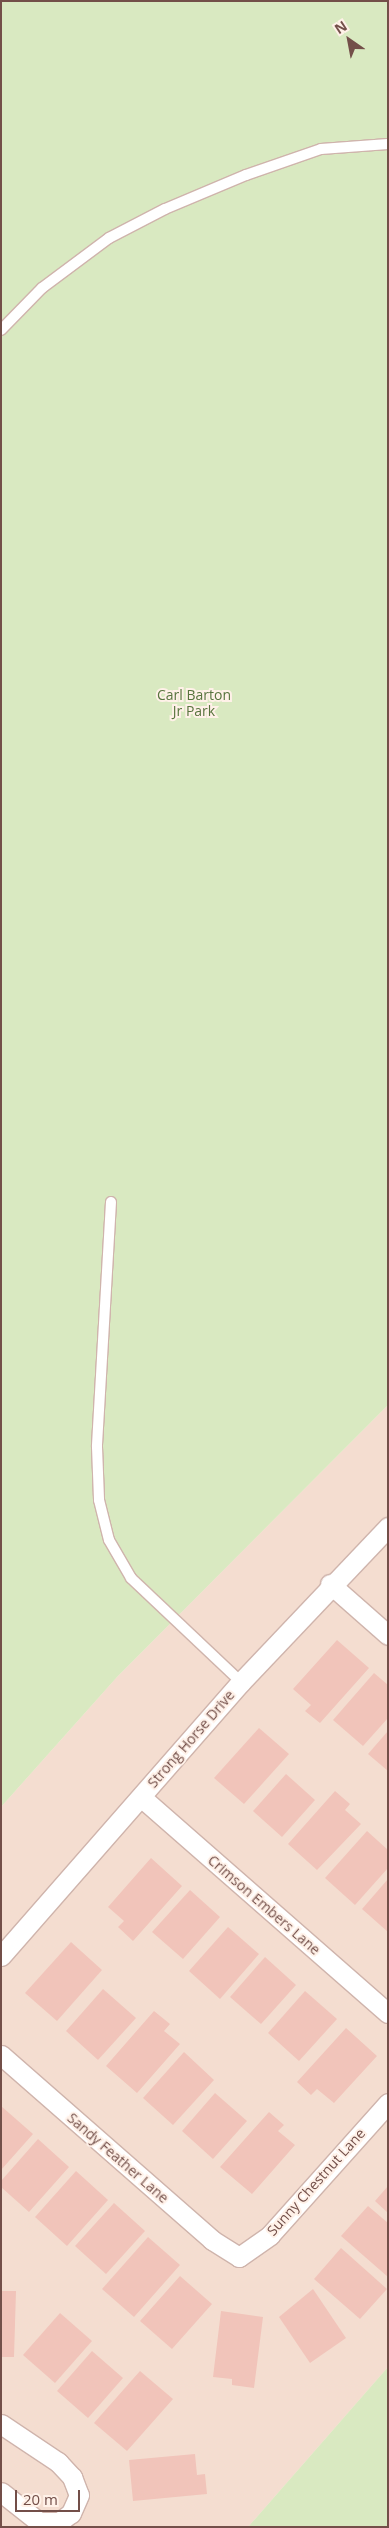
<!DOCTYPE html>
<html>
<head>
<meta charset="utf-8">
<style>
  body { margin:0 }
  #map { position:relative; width:389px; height:2528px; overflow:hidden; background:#fcede2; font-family:"Open Sans",sans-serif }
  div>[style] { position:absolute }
  .residential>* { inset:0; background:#f4ddd0 }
  .green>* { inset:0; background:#d9e9c1 }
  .building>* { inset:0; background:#f1c4ba }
  .roads { filter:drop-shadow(1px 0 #cfb4ac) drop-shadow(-1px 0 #cfb4ac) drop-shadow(0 1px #cfb4ac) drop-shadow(0 -1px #cfb4ac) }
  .lane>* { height:10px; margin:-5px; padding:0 5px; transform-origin:5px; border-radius:5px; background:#fff }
  .street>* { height:19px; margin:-9.5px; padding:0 9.5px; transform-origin:9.5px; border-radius:9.5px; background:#fff }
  span { translate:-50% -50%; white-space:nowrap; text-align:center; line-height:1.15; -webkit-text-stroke:4px #fff1e8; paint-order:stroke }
  .park-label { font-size:14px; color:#58743e }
  .street-label { font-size:14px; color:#734f49 }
  .frame { position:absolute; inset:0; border:2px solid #734f49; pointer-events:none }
  .north { position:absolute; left:324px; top:15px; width:50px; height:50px; -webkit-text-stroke:4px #fff1e8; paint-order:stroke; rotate:327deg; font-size:14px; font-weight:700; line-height:20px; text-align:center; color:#734f49 }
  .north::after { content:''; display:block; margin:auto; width:18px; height:22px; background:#734f49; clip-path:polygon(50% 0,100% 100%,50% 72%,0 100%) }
  .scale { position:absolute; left:15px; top:2490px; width:65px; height:22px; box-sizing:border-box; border:2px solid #734f49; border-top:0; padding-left:6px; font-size:15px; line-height:18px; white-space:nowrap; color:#734f49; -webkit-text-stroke:4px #fff1e8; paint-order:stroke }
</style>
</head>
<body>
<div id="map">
  <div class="residential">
    <i style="clip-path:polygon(388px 1405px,388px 2367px,248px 2527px,1px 2527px,1px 1807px,117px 1677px)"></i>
  </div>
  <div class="green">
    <i style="clip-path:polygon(1px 1px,388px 1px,388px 1405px,117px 1677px,1px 1807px)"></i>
    <i style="clip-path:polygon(388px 2367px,388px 2527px,248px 2527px)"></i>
  </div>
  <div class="building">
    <i style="clip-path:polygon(337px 1640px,369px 1668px,320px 1723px,305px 1711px,311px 1705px,293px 1689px)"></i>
    <i style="clip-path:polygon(374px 1673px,388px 1685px,388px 1718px,363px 1746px,333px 1720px)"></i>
    <i style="clip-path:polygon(259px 1728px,289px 1754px,244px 1804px,214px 1778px)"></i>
    <i style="clip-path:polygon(388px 1731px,388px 1771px,368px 1754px)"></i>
    <i style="clip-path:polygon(286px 1774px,315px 1800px,282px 1837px,253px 1811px)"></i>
    <i style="clip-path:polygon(335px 1791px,350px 1804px,345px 1810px,361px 1824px,317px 1870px,288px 1844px)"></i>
    <i style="clip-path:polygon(367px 1831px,388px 1850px,388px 1868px,355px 1905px,325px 1878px)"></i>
    <i style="clip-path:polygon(151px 1858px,182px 1886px,133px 1941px,118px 1927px,124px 1921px,108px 1907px)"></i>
    <i style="clip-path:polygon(388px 1879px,388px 1932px,362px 1909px)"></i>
    <i style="clip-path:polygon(190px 1890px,220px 1917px,183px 1959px,152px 1932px)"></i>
    <i style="clip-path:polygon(228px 1927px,259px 1954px,220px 1999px,189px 1971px)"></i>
    <i style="clip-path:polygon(71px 1942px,102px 1970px,57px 2021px,25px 1993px)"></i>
    <i style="clip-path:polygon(265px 1957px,296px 1985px,261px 2024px,230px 1997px)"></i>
    <i style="clip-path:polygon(103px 1989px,136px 2018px,98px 2060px,66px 2031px)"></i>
    <i style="clip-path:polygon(305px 1991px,337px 2019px,299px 2061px,268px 2033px)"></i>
    <i style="clip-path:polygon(154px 2011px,170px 2024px,164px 2031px,180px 2044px,137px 2093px,106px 2066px)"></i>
    <i style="clip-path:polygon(346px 2028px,377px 2056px,334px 2103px,317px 2089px,311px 2095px,297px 2082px)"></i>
    <i style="clip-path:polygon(184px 2052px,214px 2080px,173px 2125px,143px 2098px)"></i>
    <i style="clip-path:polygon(215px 2093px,247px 2121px,213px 2159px,182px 2131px)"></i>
    <i style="clip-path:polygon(1px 2106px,33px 2134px,1px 2170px)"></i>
    <i style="clip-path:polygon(269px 2112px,284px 2125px,278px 2131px,295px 2145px,252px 2194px,220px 2167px)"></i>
    <i style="clip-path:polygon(38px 2139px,69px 2167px,29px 2212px,1px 2187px,1px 2181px)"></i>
    <i style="clip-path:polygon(76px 2171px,108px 2200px,67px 2246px,35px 2217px)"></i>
    <i style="clip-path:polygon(388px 2186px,388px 2213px,375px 2201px)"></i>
    <i style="clip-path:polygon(114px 2203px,145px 2231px,106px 2274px,75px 2246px)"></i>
    <i style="clip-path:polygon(368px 2206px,388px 2223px,388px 2277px,341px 2236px)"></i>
    <i style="clip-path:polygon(148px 2237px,180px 2265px,134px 2317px,102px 2289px)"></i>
    <i style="clip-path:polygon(341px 2248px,387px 2289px,360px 2319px,314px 2279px)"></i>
    <i style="clip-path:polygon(180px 2276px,212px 2304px,172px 2349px,140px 2321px)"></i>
    <i style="clip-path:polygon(313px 2289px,346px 2338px,310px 2363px,279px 2317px)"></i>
    <i style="clip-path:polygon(1px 2291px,16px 2291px,14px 2357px,1px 2357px)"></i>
    <i style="clip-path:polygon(221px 2311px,263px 2317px,254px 2388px,232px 2385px,232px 2379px,213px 2377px)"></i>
    <i style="clip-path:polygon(60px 2313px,92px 2341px,55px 2383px,23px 2355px)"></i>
    <i style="clip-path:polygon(92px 2351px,123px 2378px,88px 2418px,57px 2391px)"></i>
    <i style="clip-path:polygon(140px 2371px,173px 2399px,127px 2451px,94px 2423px)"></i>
    <i style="clip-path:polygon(195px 2454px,197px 2475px,205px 2474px,207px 2494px,133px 2501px,129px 2460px)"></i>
  </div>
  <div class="roads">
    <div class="lane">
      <i style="left:1px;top:330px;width:59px;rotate:-45.7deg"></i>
      <i style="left:42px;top:288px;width:84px;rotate:-36.7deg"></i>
      <i style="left:109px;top:238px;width:63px;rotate:-27.4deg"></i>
      <i style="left:165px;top:209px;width:88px;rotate:-22.8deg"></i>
      <i style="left:246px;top:175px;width:79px;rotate:-19.1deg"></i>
      <i style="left:321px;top:149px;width:67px;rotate:-4.3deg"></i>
      <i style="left:111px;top:1202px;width:245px;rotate:93.3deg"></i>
      <i style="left:97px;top:1447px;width:53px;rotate:87.8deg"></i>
      <i style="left:99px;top:1500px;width:41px;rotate:76deg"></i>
      <i style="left:109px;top:1540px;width:44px;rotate:59.9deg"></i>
      <i style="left:131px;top:1578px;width:151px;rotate:43.4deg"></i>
    </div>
    <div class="street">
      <i style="left:330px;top:1584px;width:77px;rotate:41.3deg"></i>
      <i style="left:141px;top:1797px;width:328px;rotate:41.2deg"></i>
      <i style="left:1px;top:1956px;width:364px;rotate:-48.8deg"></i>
      <i style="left:241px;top:1682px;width:214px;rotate:-46.5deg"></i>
      <i style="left:1px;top:2055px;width:281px;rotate:41.2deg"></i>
      <i style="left:212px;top:2240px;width:32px;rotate:32deg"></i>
      <i style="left:239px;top:2257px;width:38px;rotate:-35deg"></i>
      <i style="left:270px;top:2235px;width:177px;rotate:-48.2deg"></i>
      <i style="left:1px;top:2424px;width:69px;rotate:33.7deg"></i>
      <i style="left:58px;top:2462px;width:21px;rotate:47deg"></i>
      <i style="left:72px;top:2477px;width:19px;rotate:69deg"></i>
      <i style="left:79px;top:2495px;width:20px;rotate:114deg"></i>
      <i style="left:71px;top:2513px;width:15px;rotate:143deg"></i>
      <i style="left:59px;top:2522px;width:20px;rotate:180deg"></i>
      <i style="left:39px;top:2522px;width:48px;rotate:-141.7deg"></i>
    </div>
  </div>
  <div class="park-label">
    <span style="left:194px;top:703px">Carl Barton<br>Jr Park</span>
  </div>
  <div class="street-label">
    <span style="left:191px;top:1739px;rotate:-49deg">Strong Horse Drive</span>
    <span style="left:264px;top:1905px;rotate:41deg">Crimson Embers Lane</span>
    <span style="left:118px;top:2158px;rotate:41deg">Sandy Feather Lane</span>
    <span style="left:316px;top:2182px;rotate:-48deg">Sunny Chestnut Lane</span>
  </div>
  <div class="frame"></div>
  <div class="north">N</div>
  <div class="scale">20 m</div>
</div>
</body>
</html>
